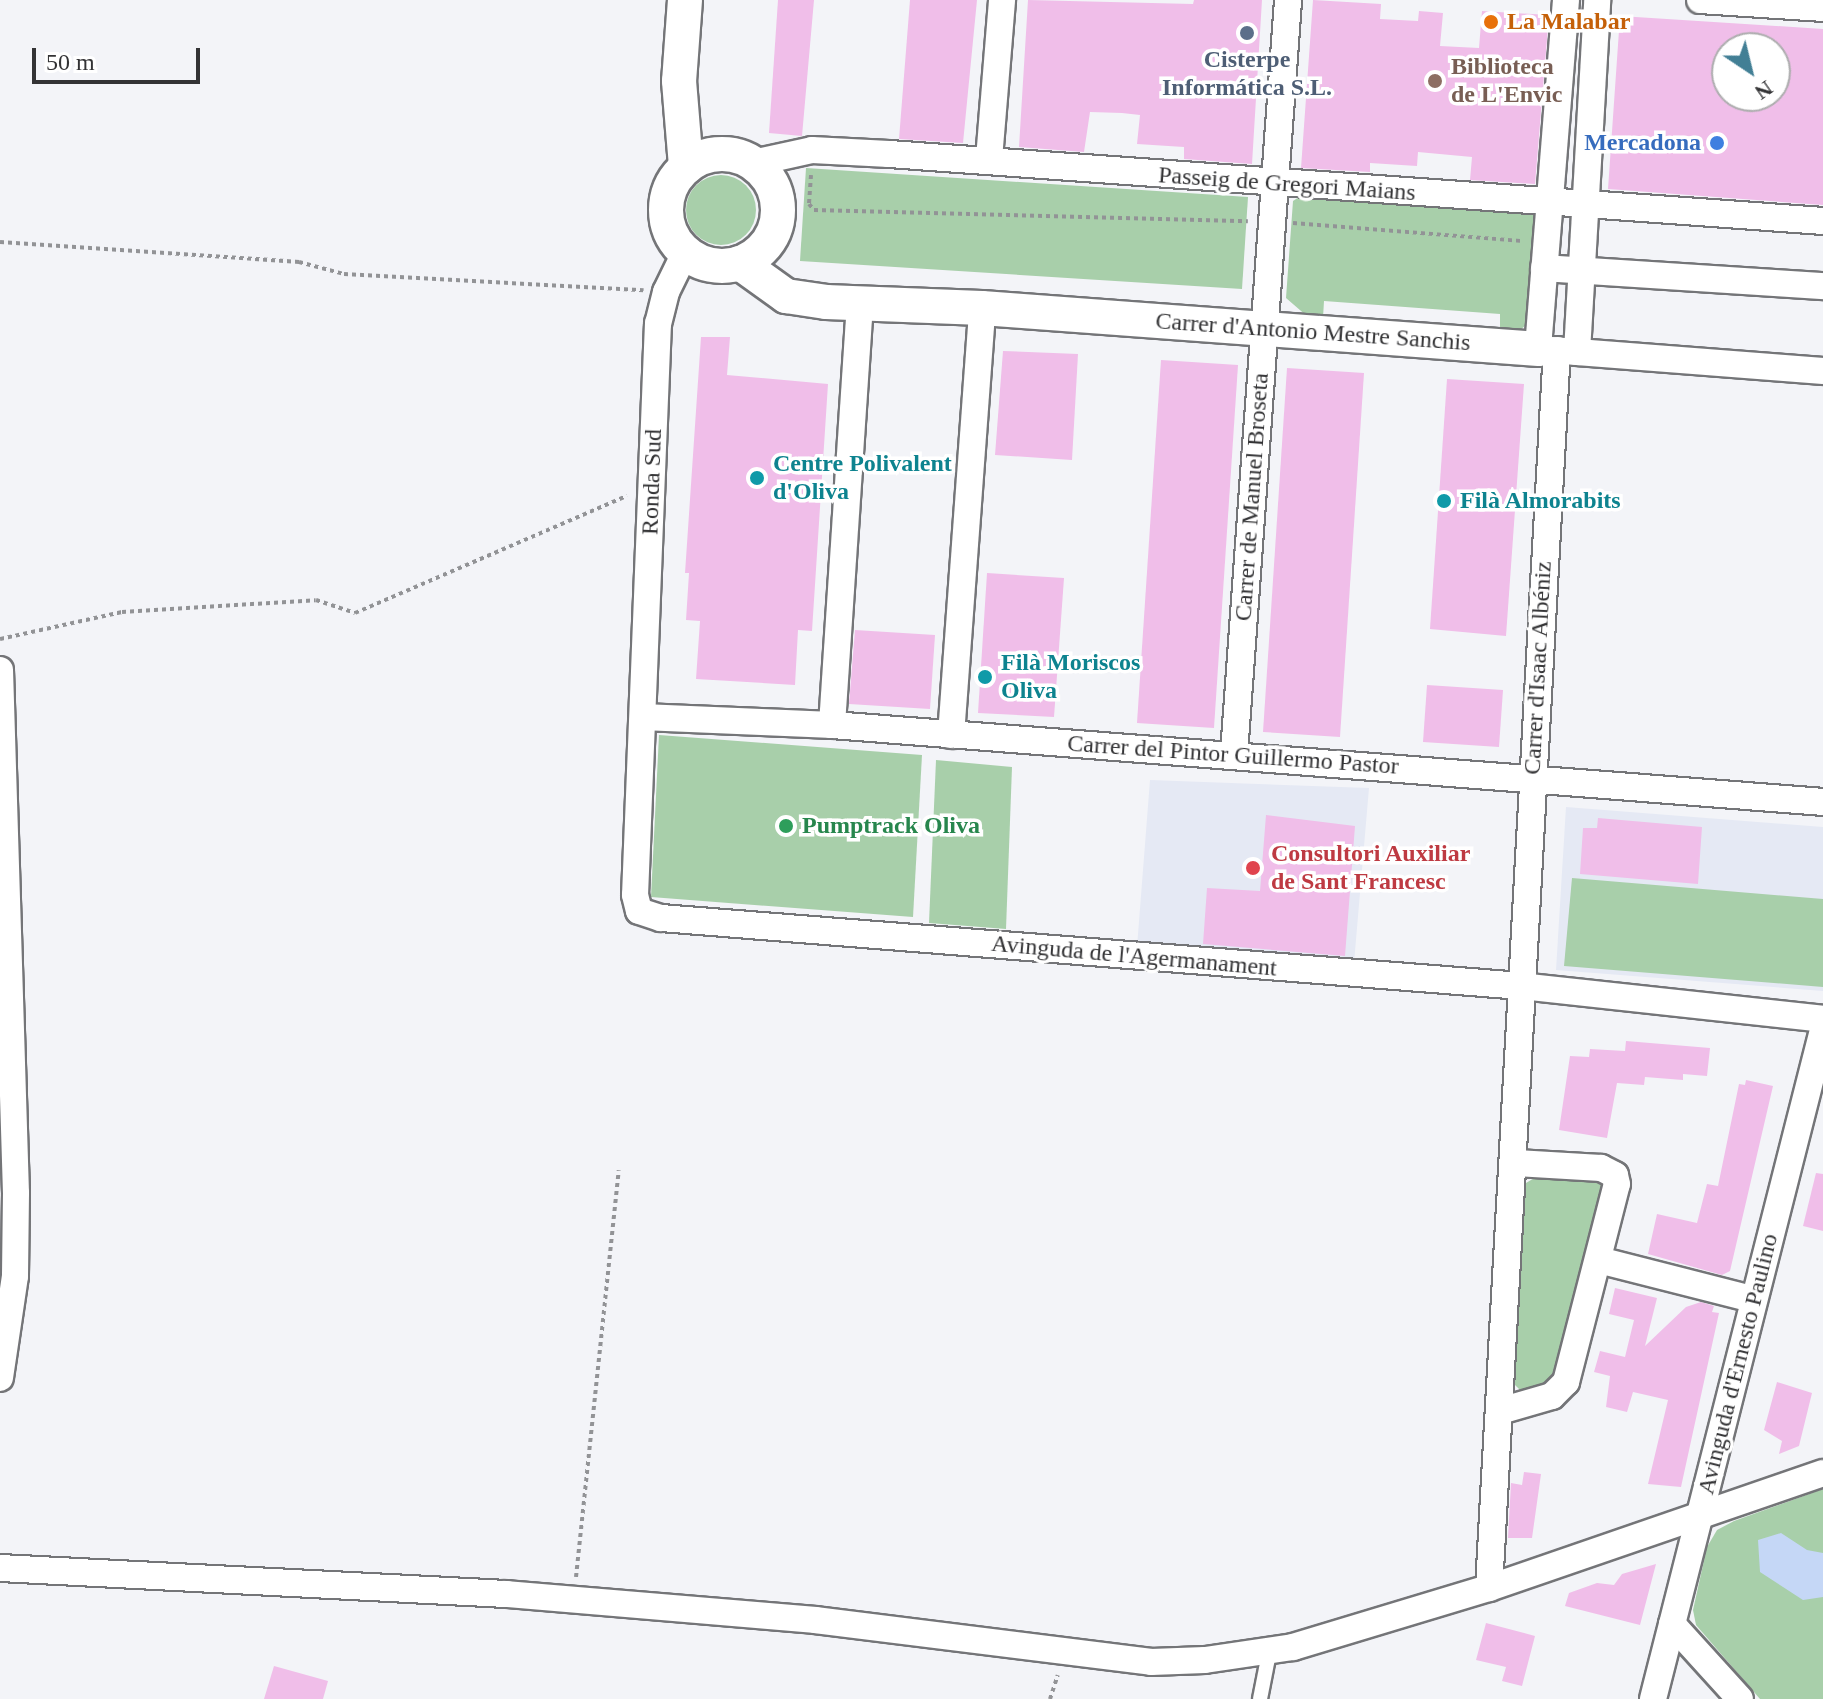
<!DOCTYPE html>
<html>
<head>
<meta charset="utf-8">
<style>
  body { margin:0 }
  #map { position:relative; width:1823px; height:1699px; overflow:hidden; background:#f3f4f8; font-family:Georgia,serif }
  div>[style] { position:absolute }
  .built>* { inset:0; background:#e5e9f4 }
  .green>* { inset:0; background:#a8cfaa }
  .round { border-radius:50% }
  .water>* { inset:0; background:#c5d7f6 }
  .building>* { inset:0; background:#f0bee9 }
  .path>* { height:4px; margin-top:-2px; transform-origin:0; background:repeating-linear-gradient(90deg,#929396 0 4px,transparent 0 8px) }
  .roads { filter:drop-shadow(2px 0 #747578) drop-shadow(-2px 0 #747578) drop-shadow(0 2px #747578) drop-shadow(0 -2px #747578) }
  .service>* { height:14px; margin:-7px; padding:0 7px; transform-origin:7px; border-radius:7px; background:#fff }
  .minor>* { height:26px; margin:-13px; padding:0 13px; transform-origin:13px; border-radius:13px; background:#fff }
  .tertiary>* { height:34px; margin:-17px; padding:0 17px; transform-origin:17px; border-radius:17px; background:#fff }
  .tertiary>.ring { margin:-17px; padding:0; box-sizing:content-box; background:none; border:34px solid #fff; border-radius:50% }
  .dots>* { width:22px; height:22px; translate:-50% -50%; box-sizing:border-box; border:4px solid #fff; border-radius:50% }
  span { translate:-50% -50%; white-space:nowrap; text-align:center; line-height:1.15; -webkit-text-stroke:7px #fff; paint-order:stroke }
  .food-label { font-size:24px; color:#c56008; font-weight:700 }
  .left { translate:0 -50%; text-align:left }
  .service-label { font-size:24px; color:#4e5e75; font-weight:700 }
  .education-label { font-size:24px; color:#785e54; font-weight:700 }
  .shop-label { font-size:24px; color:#366cbe; font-weight:700 }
  .right { translate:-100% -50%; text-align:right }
  .street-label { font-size:24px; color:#333335 }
  .culture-label { font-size:24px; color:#0d838f; font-weight:700 }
  .leisure-label { font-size:24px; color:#27864d; font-weight:700 }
  .health-label { font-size:24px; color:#be3a42; font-weight:700 }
  .north { position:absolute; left:1711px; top:32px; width:80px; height:80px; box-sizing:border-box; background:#fff; border:2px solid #adadae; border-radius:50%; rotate:145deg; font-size:22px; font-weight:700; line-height:32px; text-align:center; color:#333335 }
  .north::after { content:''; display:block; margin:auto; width:28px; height:36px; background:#427f95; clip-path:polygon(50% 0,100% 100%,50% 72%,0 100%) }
  .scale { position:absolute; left:32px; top:48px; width:168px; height:36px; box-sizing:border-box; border:4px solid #333335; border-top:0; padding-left:10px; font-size:24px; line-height:28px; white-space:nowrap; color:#333335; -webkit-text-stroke:6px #fff; paint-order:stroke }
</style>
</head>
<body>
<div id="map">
  <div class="built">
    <i style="clip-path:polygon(1150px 780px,1369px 788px,1354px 963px,1137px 947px)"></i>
    <i style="clip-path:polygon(1566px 807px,1823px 827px,1823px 991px,1556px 970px)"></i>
  </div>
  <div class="green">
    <i style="clip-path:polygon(806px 168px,1248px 197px,1242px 289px,800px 261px)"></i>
    <i class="round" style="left:686px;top:175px;width:70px;height:70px"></i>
    <i style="clip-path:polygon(1299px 197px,1536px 213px,1534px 318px,1519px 331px,1500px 331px,1500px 314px,1324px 301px,1323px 318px,1308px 317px,1286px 298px,1293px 201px)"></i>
    <i style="clip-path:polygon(659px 735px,922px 755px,913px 917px,651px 897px)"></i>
    <i style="clip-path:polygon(936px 760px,1012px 767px,1006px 929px,929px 923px)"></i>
    <i style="clip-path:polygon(1572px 878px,1823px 899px,1823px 987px,1564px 966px)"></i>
    <i style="clip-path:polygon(1541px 1174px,1604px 1183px,1558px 1372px,1548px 1384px,1523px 1393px,1512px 1382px,1526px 1183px)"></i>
    <i style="clip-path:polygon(1823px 1489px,1823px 1699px,1760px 1699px,1696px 1625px,1693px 1610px,1707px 1547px,1717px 1530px,1734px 1521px)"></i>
  </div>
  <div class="water">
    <i style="clip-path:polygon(1781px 1533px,1807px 1550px,1823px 1553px,1823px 1597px,1803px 1600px,1760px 1572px,1758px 1540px)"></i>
  </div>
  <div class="building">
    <i style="clip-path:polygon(778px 0,814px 0,802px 136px,769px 133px)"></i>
    <i style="clip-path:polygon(910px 0,977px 0,963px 143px,899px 139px)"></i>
    <i style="clip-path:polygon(1028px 0,1193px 4px,1194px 0,1262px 0,1252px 164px,1184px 159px,1184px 147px,1137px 144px,1140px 115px,1122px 113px,1090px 112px,1084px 152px,1019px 147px)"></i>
    <i style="clip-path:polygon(1313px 0,1381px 4px,1380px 19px,1418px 21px,1419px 11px,1443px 13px,1440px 46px,1479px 48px,1482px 11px,1549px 15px,1535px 184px,1470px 180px,1472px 157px,1418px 152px,1417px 166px,1370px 163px,1370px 172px,1301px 168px)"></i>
    <i style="clip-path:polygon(evenodd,1620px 16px,1823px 29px,1823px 205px,1608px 189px,1620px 16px,1727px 48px,1775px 48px,1775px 96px,1727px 96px,1727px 48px)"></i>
    <i style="clip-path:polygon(701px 337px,730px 337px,727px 375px,828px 384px,812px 631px,798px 630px,795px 685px,696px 679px,700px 621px,686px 620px,689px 573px,685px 573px)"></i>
    <i style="clip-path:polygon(1003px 351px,1078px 354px,1072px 460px,995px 455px)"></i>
    <i style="clip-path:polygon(1161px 360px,1238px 365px,1214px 728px,1137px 723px)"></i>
    <i style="clip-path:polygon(1287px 368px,1364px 373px,1340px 737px,1263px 732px)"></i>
    <i style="clip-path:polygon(1447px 379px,1524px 384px,1506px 636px,1430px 629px)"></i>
    <i style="clip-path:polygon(987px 573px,1064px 578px,1054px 717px,978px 713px)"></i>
    <i style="clip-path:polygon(855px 630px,935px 635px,930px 709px,849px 704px)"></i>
    <i style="clip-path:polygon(1427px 685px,1503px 690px,1499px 747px,1423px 742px)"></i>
    <i style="clip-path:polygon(1266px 815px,1355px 826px,1345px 956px,1203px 944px,1207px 888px,1260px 891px)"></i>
    <i style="clip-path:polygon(1598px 818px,1702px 827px,1698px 884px,1580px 874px,1583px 828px,1597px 828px)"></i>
    <i style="clip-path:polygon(1626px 1041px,1710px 1048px,1707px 1076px,1683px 1074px,1683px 1080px,1645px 1077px,1644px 1085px,1617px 1083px,1607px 1138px,1559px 1130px,1570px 1056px,1589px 1057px,1590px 1049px,1625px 1051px)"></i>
    <i style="clip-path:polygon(1746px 1080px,1773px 1086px,1730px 1271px,1722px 1275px,1648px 1254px,1657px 1214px,1697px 1223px,1707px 1184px,1718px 1186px,1739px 1084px,1745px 1085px)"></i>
    <i style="clip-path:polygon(1816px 1173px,1823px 1174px,1823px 1231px,1803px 1226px)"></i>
    <i style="clip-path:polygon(1615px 1288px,1657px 1298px,1645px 1346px,1686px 1307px,1701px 1302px,1714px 1306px,1712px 1312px,1719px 1313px,1681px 1487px,1648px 1484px,1668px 1400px,1633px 1392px,1627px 1412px,1606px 1407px,1610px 1376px,1594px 1372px,1600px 1351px,1625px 1357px,1634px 1320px,1609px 1314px)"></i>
    <i style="clip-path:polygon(1777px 1382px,1812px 1393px,1799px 1446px,1779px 1454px,1782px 1441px,1764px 1430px)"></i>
    <i style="clip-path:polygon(1524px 1472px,1541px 1474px,1532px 1538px,1508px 1538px,1511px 1483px,1522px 1485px)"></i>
    <i style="clip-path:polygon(1656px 1564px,1640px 1625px,1565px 1606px,1569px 1593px,1597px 1583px,1614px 1585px,1622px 1574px)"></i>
    <i style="clip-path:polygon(1486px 1623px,1535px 1636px,1522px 1686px,1502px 1681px,1506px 1667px,1476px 1660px)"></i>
    <i style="clip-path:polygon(274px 1666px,328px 1681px,323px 1699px,264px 1699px)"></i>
  </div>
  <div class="path">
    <i style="left:811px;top:175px;width:29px;rotate:94deg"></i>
    <i style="left:809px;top:204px;width:8px;rotate:50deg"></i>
    <i style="left:814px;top:210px;width:434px;rotate:1.5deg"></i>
    <i style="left:1293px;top:223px;width:231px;rotate:4.5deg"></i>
    <i style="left:0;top:242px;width:300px;rotate:3.8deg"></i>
    <i style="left:299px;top:262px;width:47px;rotate:14.9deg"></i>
    <i style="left:344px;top:274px;width:300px;rotate:3.1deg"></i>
    <i style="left:0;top:639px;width:125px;rotate:-12.5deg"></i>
    <i style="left:122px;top:612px;width:194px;rotate:-3.5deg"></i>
    <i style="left:316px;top:600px;width:41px;rotate:18.4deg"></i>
    <i style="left:355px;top:613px;width:296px;rotate:-23.3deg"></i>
    <i style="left:576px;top:1577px;width:409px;rotate:-84deg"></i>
    <i style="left:1050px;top:1699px;width:25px;rotate:-72deg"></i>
  </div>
  <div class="roads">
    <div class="service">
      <i style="left:1260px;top:1699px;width:47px;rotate:-78.9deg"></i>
    </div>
    <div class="minor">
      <i style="left:1566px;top:0;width:350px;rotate:94.6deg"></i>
      <i style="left:1538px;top:349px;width:286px;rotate:4.4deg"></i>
      <i style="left:1700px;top:0;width:123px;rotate:3.7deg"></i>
      <i style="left:989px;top:159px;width:160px;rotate:-85.3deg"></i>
      <i style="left:753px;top:163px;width:60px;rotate:-12.4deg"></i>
      <i style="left:812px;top:150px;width:77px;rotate:3deg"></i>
      <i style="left:889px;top:154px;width:936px;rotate:4.1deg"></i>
      <i style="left:685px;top:253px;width:43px;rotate:116deg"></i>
      <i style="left:666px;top:292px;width:32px;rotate:104deg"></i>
      <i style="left:658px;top:323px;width:572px;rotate:92.3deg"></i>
      <i style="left:635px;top:895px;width:16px;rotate:76deg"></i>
      <i style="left:639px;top:911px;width:23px;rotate:18deg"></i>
      <i style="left:661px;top:918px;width:863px;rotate:4.52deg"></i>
      <i style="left:1521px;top:986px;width:304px;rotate:6.2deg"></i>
      <i style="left:1544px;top:268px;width:280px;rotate:3.7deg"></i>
      <i style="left:1577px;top:352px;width:353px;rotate:-86.7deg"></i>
      <i style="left:0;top:670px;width:523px;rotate:88.25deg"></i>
      <i style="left:16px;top:1193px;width:83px;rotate:90.7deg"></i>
      <i style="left:15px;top:1276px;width:103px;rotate:98.4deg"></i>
      <i style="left:643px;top:717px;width:189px;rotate:2.4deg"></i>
      <i style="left:832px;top:725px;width:994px;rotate:4.44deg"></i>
      <i style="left:832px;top:725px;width:421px;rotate:-86.2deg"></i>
      <i style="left:951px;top:735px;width:428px;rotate:-85.8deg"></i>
      <i style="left:1234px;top:754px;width:756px;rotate:-85.9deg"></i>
      <i style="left:1599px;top:1260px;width:158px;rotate:14.3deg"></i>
      <i style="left:1500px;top:1411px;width:54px;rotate:-16.1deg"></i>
      <i style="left:1552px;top:1396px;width:20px;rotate:-45deg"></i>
      <i style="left:1566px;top:1382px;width:204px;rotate:-75.6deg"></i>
      <i style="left:1617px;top:1184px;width:9px;rotate:-103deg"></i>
      <i style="left:1615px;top:1175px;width:16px;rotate:-153deg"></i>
      <i style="left:1601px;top:1168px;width:85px;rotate:-176.6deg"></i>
      <i style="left:0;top:1568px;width:507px;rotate:2.94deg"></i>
      <i style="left:506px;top:1594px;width:310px;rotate:4.8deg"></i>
      <i style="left:815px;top:1620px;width:339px;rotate:7.1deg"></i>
      <i style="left:1151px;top:1662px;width:54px;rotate:-2.1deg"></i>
      <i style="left:1205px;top:1660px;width:89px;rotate:-8.4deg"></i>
      <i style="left:1293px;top:1647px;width:205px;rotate:-16.8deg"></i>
      <i style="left:1489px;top:1588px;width:353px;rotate:-19deg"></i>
      <i style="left:1489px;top:1588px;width:1240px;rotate:-86.86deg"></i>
      <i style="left:1672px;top:1624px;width:101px;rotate:47.8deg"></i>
      <i style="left:1653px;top:1699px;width:690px;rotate:-75.74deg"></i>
    </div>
    <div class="tertiary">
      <i style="left:685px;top:0;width:81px;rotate:94.2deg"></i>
      <i style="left:679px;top:81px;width:86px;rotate:85.3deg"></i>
      <i class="ring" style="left:666px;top:154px;width:78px;height:78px"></i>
      <i style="left:740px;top:263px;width:57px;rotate:35.7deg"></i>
      <i style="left:786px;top:296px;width:40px;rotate:8.5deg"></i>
      <i style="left:826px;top:302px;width:156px;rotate:2.2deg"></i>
      <i style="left:982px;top:308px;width:558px;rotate:4.22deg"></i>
    </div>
  </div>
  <div class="dots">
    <i style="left:1491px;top:22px;background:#e8710a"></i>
    <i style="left:1247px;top:33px;background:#5c6f8a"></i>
    <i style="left:1435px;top:81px;background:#8d6e63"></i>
    <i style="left:1717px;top:143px;background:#3f7fe0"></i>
    <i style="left:757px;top:478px;background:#0f9aa8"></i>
    <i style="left:1444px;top:501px;background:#0f9aa8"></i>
    <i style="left:985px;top:677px;background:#0f9aa8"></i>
    <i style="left:786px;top:826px;background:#2e9e5b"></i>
    <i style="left:1253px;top:868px;background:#e0444e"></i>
  </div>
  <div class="food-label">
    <span class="left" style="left:1507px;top:22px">La Malabar</span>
  </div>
  <div class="service-label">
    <span style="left:1247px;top:74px">Cisterpe<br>Informática S.L.</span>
  </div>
  <div class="education-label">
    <span class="left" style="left:1451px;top:81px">Biblioteca<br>de L'Envic</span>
  </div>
  <div class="shop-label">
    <span class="right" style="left:1701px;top:143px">Mercadona</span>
  </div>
  <div class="street-label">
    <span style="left:1287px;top:184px;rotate:4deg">Passeig de Gregori Maians</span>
    <span style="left:1313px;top:332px;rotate:4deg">Carrer d'Antonio Mestre Sanchis</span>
    <span style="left:652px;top:482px;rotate:-88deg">Ronda Sud</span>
    <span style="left:1252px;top:497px;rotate:-86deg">Carrer de Manuel Broseta</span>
    <span style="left:1538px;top:668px;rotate:-87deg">Carrer d'Isaac Albéniz</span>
    <span style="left:1233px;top:755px;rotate:4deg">Carrer del Pintor Guillermo Pastor</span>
    <span style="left:1134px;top:956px;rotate:5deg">Avinguda de l'Agermanament</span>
    <span style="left:1738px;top:1364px;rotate:-76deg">Avinguda d'Ernesto Paulino</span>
  </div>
  <div class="culture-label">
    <span class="left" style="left:773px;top:478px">Centre Polivalent<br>d'Oliva</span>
    <span class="left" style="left:1460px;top:501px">Filà Almorabits</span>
    <span class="left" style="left:1001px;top:677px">Filà Moriscos<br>Oliva</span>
  </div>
  <div class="leisure-label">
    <span class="left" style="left:802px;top:826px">Pumptrack Oliva</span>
  </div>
  <div class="health-label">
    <span class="left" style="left:1271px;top:868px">Consultori Auxiliar<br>de Sant Francesc</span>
  </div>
  <div class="north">N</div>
  <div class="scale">50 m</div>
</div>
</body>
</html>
